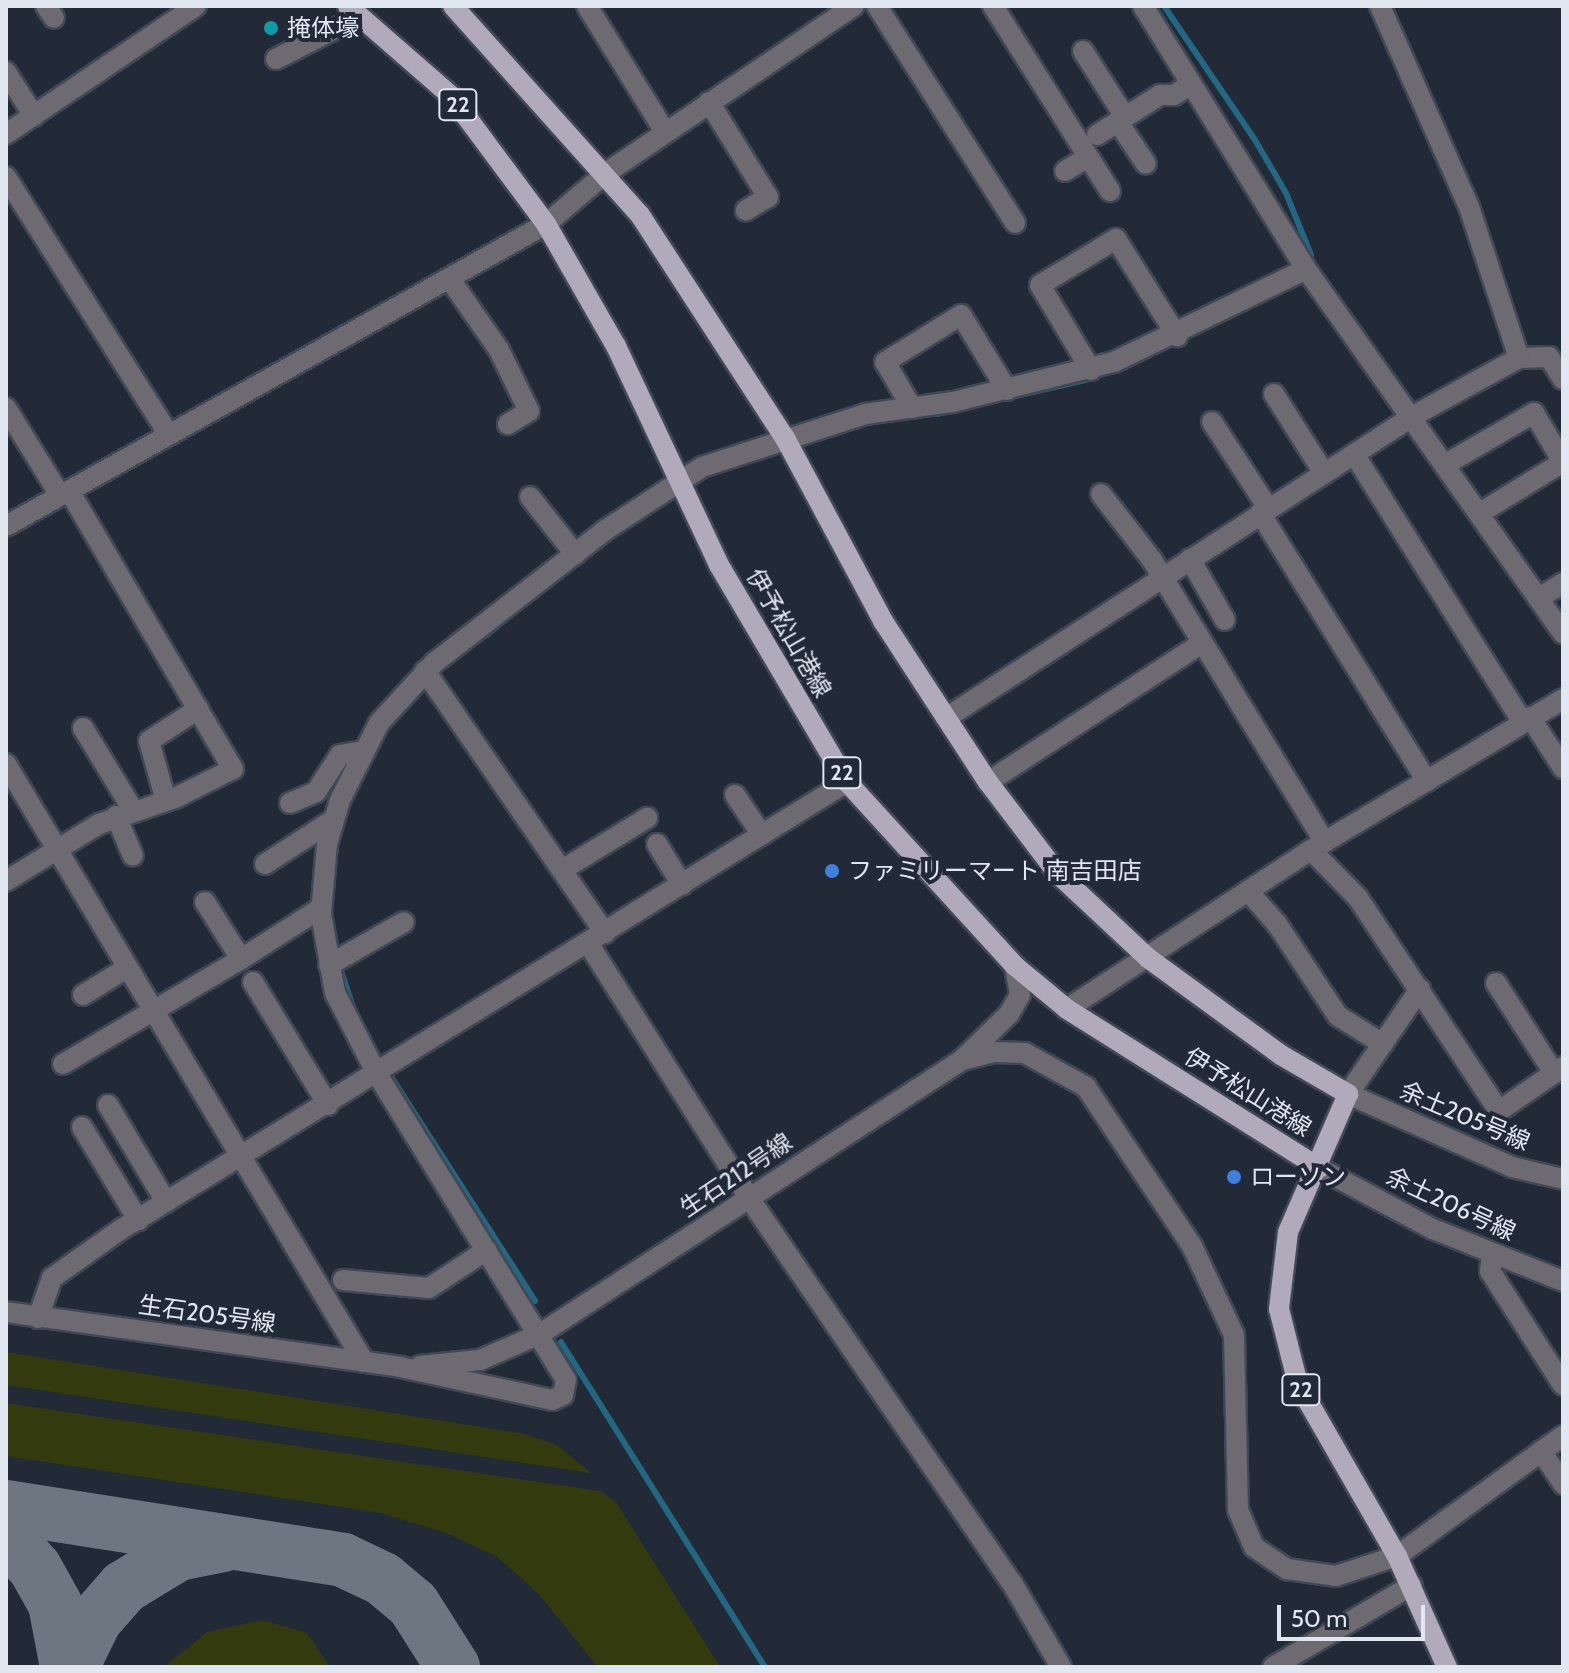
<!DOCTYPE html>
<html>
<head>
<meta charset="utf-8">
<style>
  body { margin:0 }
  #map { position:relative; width:1569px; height:1673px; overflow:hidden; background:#222a38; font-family:Cabin,"Noto Sans JP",sans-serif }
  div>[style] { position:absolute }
  .green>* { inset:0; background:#333a0e }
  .stream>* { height:6px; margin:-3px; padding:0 3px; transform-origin:3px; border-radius:3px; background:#236882 }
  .taxiway>* { height:54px; margin:-27px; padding:0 27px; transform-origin:27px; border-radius:27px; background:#6e7682 }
  .roads { filter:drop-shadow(2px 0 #414855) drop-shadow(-2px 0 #414855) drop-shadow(0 2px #414855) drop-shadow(0 -2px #414855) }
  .minor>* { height:20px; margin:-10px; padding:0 10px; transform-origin:10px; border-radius:10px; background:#6d6a72 }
  .major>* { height:20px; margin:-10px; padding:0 10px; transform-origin:10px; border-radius:10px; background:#b1aaba }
  .dots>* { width:22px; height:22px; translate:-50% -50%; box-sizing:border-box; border:4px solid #222a38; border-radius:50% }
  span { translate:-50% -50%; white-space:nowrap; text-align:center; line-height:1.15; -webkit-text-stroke:8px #222a38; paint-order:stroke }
  .shield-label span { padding:2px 6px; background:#222a38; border:2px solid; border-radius:6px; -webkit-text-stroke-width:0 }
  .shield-label { font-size:22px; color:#e1e7f0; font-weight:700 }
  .poi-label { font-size:24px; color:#e1e7f0 }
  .left { translate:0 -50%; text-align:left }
  .street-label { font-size:24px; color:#e1e7f0 }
  .frame { position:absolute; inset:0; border:8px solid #e1e7f0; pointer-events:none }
  .scale { position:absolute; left:1277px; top:1605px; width:148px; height:36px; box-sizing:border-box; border:4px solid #e1e7f0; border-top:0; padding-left:10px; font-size:24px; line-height:28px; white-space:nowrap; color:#e1e7f0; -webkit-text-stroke:6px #222a38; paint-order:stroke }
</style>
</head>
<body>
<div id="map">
  <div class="green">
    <i style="clip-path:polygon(6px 1352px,520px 1433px,557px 1445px,591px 1473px,6px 1385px)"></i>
    <i style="clip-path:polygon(6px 1403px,600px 1491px,616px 1502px,720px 1667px,598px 1667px,537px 1592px,496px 1556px,446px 1533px,381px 1513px,6px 1456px)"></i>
    <i style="clip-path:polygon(262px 1620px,307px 1633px,330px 1667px,164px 1667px,207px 1632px)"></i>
  </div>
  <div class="stream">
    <i style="left:1164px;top:6px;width:162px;rotate:55.8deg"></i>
    <i style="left:1255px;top:140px;width:61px;rotate:59.7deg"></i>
    <i style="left:1286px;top:193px;width:67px;rotate:68deg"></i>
    <i style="left:1123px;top:368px;width:144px;rotate:-25.9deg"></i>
    <i style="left:937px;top:414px;width:161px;rotate:-12.9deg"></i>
    <i style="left:487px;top:635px;width:25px;rotate:-40deg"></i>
    <i style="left:340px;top:968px;width:41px;rotate:71.6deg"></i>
    <i style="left:392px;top:1078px;width:265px;rotate:57.3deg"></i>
    <i style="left:561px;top:1342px;width:384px;rotate:57.9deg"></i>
  </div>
  <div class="taxiway">
    <i style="left:6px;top:1507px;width:341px;rotate:8.9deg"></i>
    <i style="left:343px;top:1560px;width:44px;rotate:25.4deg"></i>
    <i style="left:383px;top:1579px;width:39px;rotate:40deg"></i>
    <i style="left:413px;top:1604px;width:75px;rotate:57.6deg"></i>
    <i style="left:6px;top:1536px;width:43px;rotate:47.8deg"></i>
    <i style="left:35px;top:1568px;width:41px;rotate:60.9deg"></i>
    <i style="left:55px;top:1604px;width:64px;rotate:79.2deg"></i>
    <i style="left:72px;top:1667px;width:52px;rotate:-63.9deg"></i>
    <i style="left:95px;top:1620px;width:44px;rotate:-48.7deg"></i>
    <i style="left:124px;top:1587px;width:63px;rotate:-31.4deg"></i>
    <i style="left:178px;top:1554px;width:46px;rotate:-11.3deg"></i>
  </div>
  <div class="roads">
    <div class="minor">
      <i style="left:46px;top:6px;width:14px;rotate:56deg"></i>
      <i style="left:587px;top:6px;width:148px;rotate:58.2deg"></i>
      <i style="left:877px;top:6px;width:257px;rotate:57.5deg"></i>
      <i style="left:993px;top:6px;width:219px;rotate:57.7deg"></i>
      <i style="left:1143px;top:6px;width:309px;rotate:58.2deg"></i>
      <i style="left:1306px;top:269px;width:446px;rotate:54.8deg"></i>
      <i style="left:1083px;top:51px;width:78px;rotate:57.5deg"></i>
      <i style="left:276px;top:59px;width:94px;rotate:-27.1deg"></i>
      <i style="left:6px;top:72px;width:52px;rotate:57.5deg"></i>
      <i style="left:709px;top:102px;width:112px;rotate:58.2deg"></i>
      <i style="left:768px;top:197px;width:26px;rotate:149deg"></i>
      <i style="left:1118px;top:122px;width:50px;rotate:56.3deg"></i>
      <i style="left:6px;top:134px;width:229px;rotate:-34deg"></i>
      <i style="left:1097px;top:135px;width:75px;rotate:-32.4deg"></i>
      <i style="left:1160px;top:95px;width:14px"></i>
      <i style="left:1174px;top:95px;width:20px;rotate:-33deg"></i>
      <i style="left:1065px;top:171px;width:27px;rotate:-31deg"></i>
      <i style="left:6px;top:177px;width:305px;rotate:57.7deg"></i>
      <i style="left:449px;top:278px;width:88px;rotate:55.2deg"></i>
      <i style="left:499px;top:350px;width:68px;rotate:63.8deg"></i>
      <i style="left:529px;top:411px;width:25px;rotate:148deg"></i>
      <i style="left:1519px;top:358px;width:30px;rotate:-2deg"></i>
      <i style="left:1549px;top:357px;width:26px;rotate:58deg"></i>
      <i style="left:1091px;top:370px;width:99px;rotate:-121deg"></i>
      <i style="left:1040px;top:285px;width:89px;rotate:-31.2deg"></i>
      <i style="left:1116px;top:239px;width:115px;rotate:57.8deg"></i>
      <i style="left:1274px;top:394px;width:93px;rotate:57.7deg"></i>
      <i style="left:6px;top:408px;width:102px;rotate:58.2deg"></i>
      <i style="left:912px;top:408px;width:53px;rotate:-120.4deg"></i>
      <i style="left:885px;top:362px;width:89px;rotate:-31.7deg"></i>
      <i style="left:961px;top:315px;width:88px;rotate:58.5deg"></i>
      <i style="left:1212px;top:422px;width:103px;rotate:56.9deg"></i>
      <i style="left:1354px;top:454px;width:315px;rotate:57.8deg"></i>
      <i style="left:1446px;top:464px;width:102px;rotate:-30.1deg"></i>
      <i style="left:1534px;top:413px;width:57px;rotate:59.4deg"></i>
      <i style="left:1563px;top:462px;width:97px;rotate:148.4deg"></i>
      <i style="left:1101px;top:494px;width:83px;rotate:52.3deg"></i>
      <i style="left:1152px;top:560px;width:331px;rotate:58.5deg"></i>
      <i style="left:530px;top:497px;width:73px;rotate:51.7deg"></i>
      <i style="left:1260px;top:513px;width:316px;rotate:58.1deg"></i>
      <i style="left:6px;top:526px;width:619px;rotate:-29.22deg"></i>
      <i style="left:546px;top:224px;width:79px;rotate:-40.4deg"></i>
      <i style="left:606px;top:173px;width:299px;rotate:-34deg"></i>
      <i style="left:1190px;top:559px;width:70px;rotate:60.2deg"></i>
      <i style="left:1539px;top:598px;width:28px;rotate:-32deg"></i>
      <i style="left:425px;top:671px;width:318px;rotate:55.5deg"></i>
      <i style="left:1530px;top:717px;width:61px;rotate:57.1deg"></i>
      <i style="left:946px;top:718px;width:556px;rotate:-32.89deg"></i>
      <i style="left:1413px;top:416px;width:121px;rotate:-28.7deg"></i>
      <i style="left:1519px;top:358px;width:159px;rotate:-108.3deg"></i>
      <i style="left:1469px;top:207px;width:220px;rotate:-113.9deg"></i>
      <i style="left:83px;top:728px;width:96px;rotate:58.6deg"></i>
      <i style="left:6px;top:764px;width:697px;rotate:59.09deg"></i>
      <i style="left:988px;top:782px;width:255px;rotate:-33deg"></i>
      <i style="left:735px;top:795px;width:48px;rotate:56deg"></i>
      <i style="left:166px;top:801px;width:62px;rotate:-105.8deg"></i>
      <i style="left:149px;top:741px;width:59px;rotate:-33.1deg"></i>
      <i style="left:290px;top:803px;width:28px;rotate:-23deg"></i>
      <i style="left:316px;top:792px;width:44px;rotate:-57deg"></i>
      <i style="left:340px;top:755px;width:23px;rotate:-10deg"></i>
      <i style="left:116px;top:816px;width:43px;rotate:67deg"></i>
      <i style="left:657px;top:844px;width:48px;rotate:58.6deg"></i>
      <i style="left:1311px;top:850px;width:67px;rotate:45.6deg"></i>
      <i style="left:1358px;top:898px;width:255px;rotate:56.5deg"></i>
      <i style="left:1499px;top:1111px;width:78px;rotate:-34.5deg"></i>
      <i style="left:265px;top:864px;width:81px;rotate:-32.9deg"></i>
      <i style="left:562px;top:870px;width:100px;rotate:-31.5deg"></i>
      <i style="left:6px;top:881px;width:109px;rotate:-31.5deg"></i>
      <i style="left:99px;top:824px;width:80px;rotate:-18.9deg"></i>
      <i style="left:175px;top:798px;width:65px;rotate:-26.6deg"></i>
      <i style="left:233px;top:769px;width:323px;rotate:-120.5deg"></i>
      <i style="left:1248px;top:891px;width:44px;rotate:48.7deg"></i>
      <i style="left:1277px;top:924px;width:110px;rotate:56.5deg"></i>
      <i style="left:1338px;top:1016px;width:53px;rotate:31.9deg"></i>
      <i style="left:205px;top:902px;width:67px;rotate:57.7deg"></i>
      <i style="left:241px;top:959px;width:95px;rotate:-32.5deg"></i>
      <i style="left:588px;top:943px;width:302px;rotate:57.7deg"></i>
      <i style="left:749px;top:1198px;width:466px;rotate:55.7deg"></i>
      <i style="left:1012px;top:1583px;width:97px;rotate:59.7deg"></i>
      <i style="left:329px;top:965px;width:86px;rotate:-29.8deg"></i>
      <i style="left:253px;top:982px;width:144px;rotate:58.6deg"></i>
      <i style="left:1496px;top:983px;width:107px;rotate:57.2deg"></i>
      <i style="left:1420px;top:989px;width:127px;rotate:124.4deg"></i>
      <i style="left:1348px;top:1094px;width:180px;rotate:24deg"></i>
      <i style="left:1512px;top:1167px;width:52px;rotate:13.2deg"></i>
      <i style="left:83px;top:995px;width:49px;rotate:-31.8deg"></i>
      <i style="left:1067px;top:1009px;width:291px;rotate:-33.1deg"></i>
      <i style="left:1311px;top:850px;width:294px;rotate:-30.9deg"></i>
      <i style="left:962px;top:1060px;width:32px;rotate:-14deg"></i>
      <i style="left:993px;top:1052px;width:32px;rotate:2deg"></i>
      <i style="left:1025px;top:1053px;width:70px;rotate:29.1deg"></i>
      <i style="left:1086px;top:1087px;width:191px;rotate:56.3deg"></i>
      <i style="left:1192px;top:1246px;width:98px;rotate:64.7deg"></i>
      <i style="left:1234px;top:1335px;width:175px;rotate:88.7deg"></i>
      <i style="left:1238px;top:1510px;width:40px;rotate:66.6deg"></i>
      <i style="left:1254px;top:1547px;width:40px;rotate:34deg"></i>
      <i style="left:1287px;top:1569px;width:49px;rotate:8.1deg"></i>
      <i style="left:1336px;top:1576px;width:64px;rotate:-18.2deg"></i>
      <i style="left:1397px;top:1556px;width:205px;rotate:-35.9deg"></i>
      <i style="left:63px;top:1064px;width:207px;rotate:-30.5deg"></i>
      <i style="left:108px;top:1105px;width:113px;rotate:59.1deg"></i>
      <i style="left:82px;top:1127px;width:109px;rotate:58.9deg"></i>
      <i style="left:1319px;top:1168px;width:129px;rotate:28.2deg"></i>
      <i style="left:1433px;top:1229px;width:140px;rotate:21.8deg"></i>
      <i style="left:1492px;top:1256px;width:15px;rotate:98deg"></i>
      <i style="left:1490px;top:1271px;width:135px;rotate:57.4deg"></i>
      <i style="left:343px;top:1280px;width:86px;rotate:5.3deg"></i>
      <i style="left:429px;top:1288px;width:69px;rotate:-33.2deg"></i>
      <i style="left:6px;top:1312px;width:398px;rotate:7.9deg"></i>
      <i style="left:400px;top:1367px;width:156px;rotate:12.2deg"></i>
      <i style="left:552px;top:1400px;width:12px;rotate:-24deg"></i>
      <i style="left:563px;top:1395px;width:15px;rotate:-79deg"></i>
      <i style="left:566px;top:1380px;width:360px;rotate:-121.7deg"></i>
      <i style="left:377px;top:1074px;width:91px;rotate:-117.4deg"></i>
      <i style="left:335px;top:993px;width:80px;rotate:-100deg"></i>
      <i style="left:321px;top:914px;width:70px;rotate:-85.1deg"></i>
      <i style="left:327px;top:844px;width:46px;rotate:-73.5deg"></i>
      <i style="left:340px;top:800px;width:86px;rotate:-63.1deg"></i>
      <i style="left:379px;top:723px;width:81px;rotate:-47.5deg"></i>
      <i style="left:434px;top:663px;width:215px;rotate:-37.8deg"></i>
      <i style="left:604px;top:531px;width:117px;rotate:-33.1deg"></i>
      <i style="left:702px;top:467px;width:171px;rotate:-18deg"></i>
      <i style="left:865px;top:414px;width:89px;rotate:-7.8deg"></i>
      <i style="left:953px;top:402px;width:166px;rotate:-14deg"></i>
      <i style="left:1114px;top:362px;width:213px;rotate:-25.8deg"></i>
      <i style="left:38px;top:1318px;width:42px;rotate:-70.7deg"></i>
      <i style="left:52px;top:1278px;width:83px;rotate:-35.2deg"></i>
      <i style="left:120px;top:1230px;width:854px;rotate:-31.64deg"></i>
      <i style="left:420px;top:1366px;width:60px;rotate:-5.7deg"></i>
      <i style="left:480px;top:1360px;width:65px;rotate:-23.4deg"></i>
      <i style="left:540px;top:1334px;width:503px;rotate:-33deg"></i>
      <i style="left:962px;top:1060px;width:66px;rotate:-44.4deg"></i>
      <i style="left:1009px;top:1014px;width:22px;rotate:-60deg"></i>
      <i style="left:1020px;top:995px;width:29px;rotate:-100deg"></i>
      <i style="left:1541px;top:1451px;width:40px;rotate:56deg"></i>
      <i style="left:1273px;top:1667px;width:161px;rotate:-30.5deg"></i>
    </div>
    <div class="major">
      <i style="left:348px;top:6px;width:137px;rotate:41.1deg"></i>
      <i style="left:451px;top:96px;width:159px;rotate:53.4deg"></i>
      <i style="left:546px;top:224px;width:141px;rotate:60.2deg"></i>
      <i style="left:616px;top:346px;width:242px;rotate:64.8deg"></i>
      <i style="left:719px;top:565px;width:252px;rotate:59.5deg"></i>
      <i style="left:847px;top:782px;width:249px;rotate:47.6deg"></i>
      <i style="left:1015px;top:966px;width:67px;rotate:39.6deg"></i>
      <i style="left:1067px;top:1009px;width:298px;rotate:32.2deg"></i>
      <i style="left:453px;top:6px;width:280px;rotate:48.2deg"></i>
      <i style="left:640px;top:215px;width:266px;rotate:57deg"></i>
      <i style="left:785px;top:438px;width:208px;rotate:61.8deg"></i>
      <i style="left:883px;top:621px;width:192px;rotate:56.9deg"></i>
      <i style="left:988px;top:782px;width:116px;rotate:52.7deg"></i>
      <i style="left:1058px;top:874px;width:123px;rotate:43deg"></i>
      <i style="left:1148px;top:958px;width:165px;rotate:36.1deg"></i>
      <i style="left:1281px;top:1055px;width:78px;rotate:30.2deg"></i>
      <i style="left:1348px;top:1094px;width:150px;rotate:113.5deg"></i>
      <i style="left:1288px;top:1232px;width:78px;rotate:96.7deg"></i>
      <i style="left:1279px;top:1309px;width:77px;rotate:75.8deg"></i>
      <i style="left:1298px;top:1384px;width:198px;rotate:60.1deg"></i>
      <i style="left:1397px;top:1556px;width:122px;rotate:65.8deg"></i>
    </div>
  </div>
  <div class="dots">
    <i style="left:271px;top:28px;background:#0f9aa8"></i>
    <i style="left:832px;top:871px;background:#3f7fe0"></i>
    <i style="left:1234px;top:1177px;background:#3f7fe0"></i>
  </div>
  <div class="shield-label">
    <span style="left:458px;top:105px">22</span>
    <span style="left:842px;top:773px">22</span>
    <span style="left:1301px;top:1390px">22</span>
  </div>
  <div class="poi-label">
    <span class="left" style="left:287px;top:28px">掩体壕</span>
    <span class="left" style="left:848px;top:871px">ファミリーマート 南吉田店</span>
    <span class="left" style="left:1250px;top:1177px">ローソン</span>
  </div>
  <div class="street-label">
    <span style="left:789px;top:633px;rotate:60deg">伊予松山港線</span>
    <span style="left:1248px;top:1092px;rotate:32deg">伊予松山港線</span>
    <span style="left:1465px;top:1116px;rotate:23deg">余土205号線</span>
    <span style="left:736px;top:1175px;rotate:-34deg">生石212号線</span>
    <span style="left:1451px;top:1204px;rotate:25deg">余土206号線</span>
    <span style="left:207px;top:1314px;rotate:8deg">生石205号線</span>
  </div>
  <div class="frame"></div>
  <div class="scale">50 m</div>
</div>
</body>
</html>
